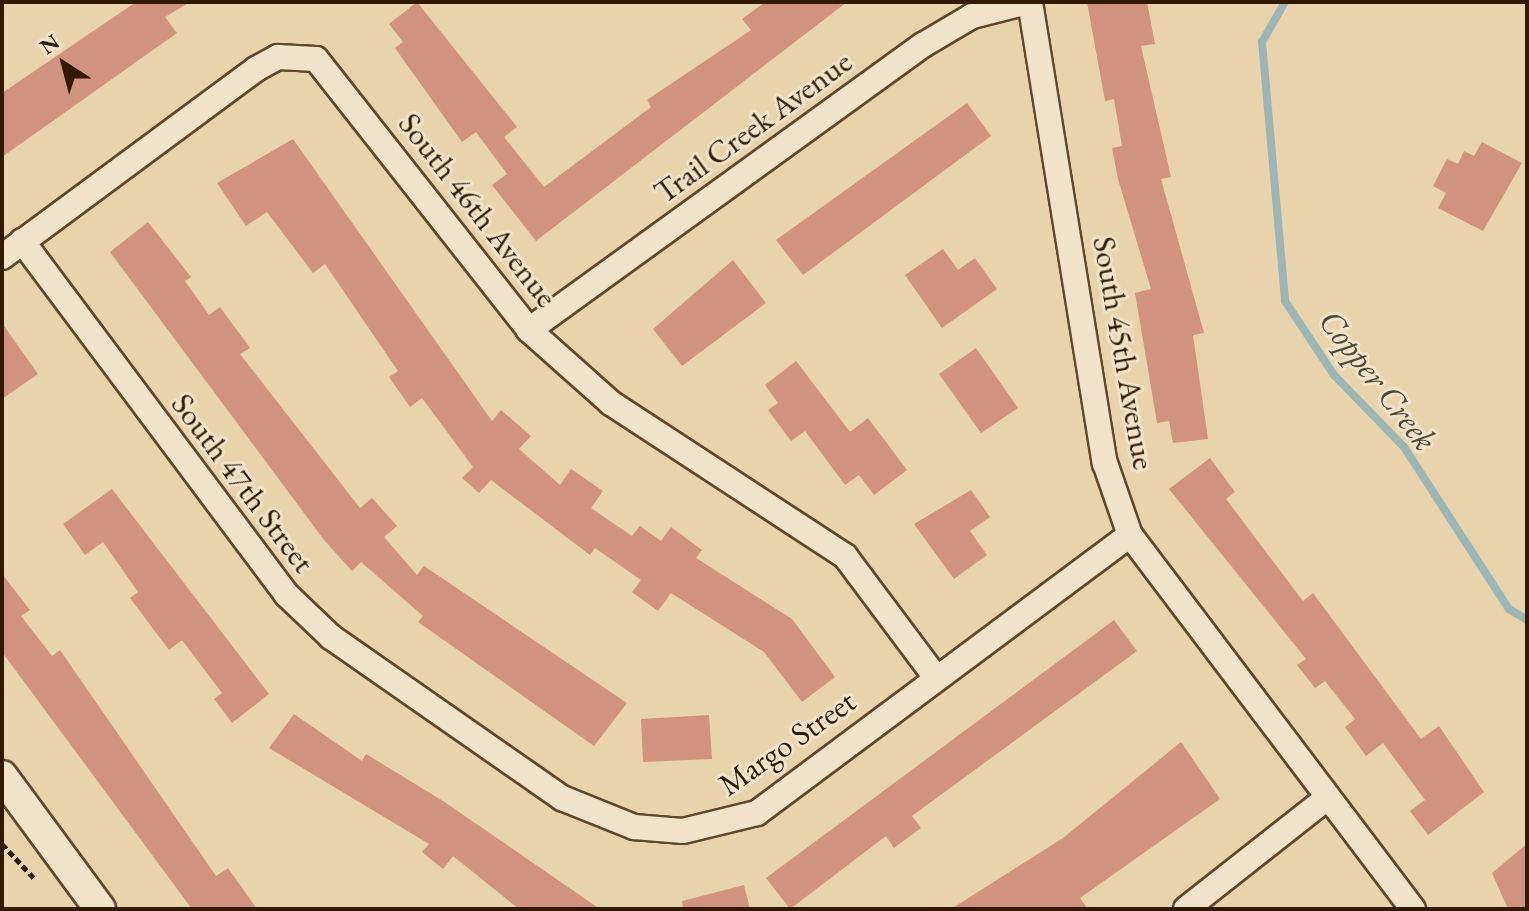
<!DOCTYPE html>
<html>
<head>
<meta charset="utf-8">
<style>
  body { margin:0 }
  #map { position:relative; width:1529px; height:911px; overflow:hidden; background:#e9d3ad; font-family:"EB Garamond",serif }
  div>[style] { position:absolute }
  .stream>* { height:8px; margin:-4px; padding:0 4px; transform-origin:4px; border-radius:4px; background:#9cb5b5 }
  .building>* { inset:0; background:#d19280 }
  .path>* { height:5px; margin-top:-2.5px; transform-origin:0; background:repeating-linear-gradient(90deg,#311a00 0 6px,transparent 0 10px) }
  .roads { filter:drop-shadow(2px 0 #5f482b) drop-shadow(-2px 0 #5f482b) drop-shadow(0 2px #5f482b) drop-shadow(0 -2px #5f482b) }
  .minor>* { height:24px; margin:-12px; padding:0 12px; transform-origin:12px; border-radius:12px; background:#f1e2ca }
  .tertiary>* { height:30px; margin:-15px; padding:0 15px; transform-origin:15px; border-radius:15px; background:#f1e2ca }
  span { translate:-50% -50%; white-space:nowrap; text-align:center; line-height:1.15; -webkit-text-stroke:6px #f1e2ca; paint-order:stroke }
  .street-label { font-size:32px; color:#311a00 }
  .water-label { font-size:34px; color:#514836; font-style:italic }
  .frame { position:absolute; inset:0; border:4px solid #311a00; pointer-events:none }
  .north { position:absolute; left:24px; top:24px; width:80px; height:80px; -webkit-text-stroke:6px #f1e2ca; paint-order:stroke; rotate:324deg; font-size:22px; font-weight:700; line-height:32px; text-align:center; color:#311a00 }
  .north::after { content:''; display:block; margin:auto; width:28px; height:36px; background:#311a00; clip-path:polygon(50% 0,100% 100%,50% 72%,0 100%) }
</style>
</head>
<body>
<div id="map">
  <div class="stream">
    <i style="left:1285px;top:2px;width:46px;rotate:119.9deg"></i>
    <i style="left:1262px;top:42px;width:260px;rotate:84.9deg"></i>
    <i style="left:1285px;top:301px;width:89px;rotate:56.5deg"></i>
    <i style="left:1334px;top:375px;width:100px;rotate:45.8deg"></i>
    <i style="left:1404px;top:447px;width:193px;rotate:57.1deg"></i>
    <i style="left:1509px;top:609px;width:21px;rotate:31deg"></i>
  </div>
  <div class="building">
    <i style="clip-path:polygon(136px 2px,190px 2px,165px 17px,177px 33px,2px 157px,2px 93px)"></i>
    <i style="clip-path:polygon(417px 2px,517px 127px,504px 137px,544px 187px,651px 107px,647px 100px,751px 30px,742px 19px,765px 2px,847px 2px,536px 241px,492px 185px,507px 174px,476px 132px,462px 142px,395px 48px,403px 42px,389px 24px)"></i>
    <i style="clip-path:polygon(1087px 2px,1147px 2px,1155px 44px,1141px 46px,1171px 177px,1161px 179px,1204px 333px,1193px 335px,1208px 439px,1173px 443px,1169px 421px,1157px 423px,1135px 293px,1151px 289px,1118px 179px,1112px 148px,1122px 146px,1114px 99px,1105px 101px)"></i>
    <i style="clip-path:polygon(967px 103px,991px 136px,803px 275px,776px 240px)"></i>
    <i style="clip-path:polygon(293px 139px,492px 421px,501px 410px,531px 436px,519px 449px,560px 485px,571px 469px,603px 491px,591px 508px,632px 536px,640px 526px,661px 541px,671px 527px,702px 550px,696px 558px,792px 619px,835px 677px,802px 702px,764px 652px,671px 593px,658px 611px,632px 592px,641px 580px,595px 548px,590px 555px,491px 480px,479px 493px,462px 478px,473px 467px,422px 398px,410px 407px,389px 377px,398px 371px,325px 264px,313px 273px,267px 212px,246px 226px,217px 183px)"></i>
    <i style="clip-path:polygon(1482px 142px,1522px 163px,1483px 231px,1438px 208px,1446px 193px,1433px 186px,1447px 159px,1458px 164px,1464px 151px,1474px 156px)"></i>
    <i style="clip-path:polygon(148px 222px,191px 277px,185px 281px,209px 315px,220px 307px,250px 348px,240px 354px,360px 508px,372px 498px,397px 526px,384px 537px,417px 575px,424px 566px,627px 703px,594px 746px,418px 622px,423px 616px,361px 562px,352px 571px,324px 540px,110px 252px)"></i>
    <i style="clip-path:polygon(943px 249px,958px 270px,975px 258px,997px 289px,942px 328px,905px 275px)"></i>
    <i style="clip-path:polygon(733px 260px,766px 303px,682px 366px,653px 329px)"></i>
    <i style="clip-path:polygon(2px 323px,38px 374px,2px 399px)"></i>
    <i style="clip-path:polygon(976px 348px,1018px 408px,981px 433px,939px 374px)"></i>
    <i style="clip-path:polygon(796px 361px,850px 432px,868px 418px,907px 470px,874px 495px,859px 475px,845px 485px,805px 431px,791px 441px,768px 410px,778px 403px,765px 385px)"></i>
    <i style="clip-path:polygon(1210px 458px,1235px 492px,1226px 499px,1303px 601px,1313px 593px,1421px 739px,1439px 726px,1484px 792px,1428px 835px,1410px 811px,1425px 800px,1383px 743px,1366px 756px,1345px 727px,1355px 719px,1325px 681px,1315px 688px,1297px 665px,1306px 659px,1169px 489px)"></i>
    <i style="clip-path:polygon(112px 489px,269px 694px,232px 723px,214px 699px,222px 693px,182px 640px,169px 650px,130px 598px,138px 592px,103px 542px,85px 555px,63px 524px)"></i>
    <i style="clip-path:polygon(971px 490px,990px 517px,970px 531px,987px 555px,954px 579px,914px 524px)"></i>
    <i style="clip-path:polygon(2px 574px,30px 610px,21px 616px,52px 656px,60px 650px,216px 876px,228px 868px,257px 909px,192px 909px,2px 652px)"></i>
    <i style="clip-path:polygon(1114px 620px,1137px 651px,912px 816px,921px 828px,894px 848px,886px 836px,790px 909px,766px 878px)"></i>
    <i style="clip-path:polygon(294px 714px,362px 761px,366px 754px,443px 801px,600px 909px,519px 909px,453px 856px,443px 869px,422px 852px,429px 844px,269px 748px)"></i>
    <i style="clip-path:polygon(709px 715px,712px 759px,643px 762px,641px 719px)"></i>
    <i style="clip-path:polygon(1181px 742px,1220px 799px,1080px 898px,1088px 909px,951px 909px,1063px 838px)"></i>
    <i style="clip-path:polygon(1527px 844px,1527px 909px,1508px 909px,1492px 873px)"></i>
    <i style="clip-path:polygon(744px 885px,750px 909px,683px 909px,682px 901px)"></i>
  </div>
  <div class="path">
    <i style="left:2px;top:844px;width:47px;rotate:46.7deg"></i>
  </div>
  <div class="roads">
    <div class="minor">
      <i style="left:1030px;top:2px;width:467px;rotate:80.8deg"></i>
      <i style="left:1105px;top:463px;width:76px;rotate:70.9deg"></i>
      <i style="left:1130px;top:535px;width:469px;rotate:52.9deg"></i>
      <i style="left:22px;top:241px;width:442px;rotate:53.2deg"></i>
      <i style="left:287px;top:595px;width:61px;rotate:43.7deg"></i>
      <i style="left:331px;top:637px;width:282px;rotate:34.9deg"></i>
      <i style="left:562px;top:798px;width:78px;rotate:21.9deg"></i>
      <i style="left:634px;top:827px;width:49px;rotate:4.7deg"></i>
      <i style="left:683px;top:831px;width:76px;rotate:-13.7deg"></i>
      <i style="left:757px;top:813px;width:465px;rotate:-36.7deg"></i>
      <i style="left:2px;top:257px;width:316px;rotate:-36.5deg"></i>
      <i style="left:256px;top:69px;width:25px;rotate:-29deg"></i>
      <i style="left:278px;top:57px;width:38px;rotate:3deg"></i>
      <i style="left:316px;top:59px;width:345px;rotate:51.8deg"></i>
      <i style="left:529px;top:330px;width:110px;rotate:41.7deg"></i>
      <i style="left:611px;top:403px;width:280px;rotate:33.2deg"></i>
      <i style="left:845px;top:556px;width:149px;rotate:53.2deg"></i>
      <i style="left:529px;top:330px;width:486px;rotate:-35.9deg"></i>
      <i style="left:923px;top:45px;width:57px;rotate:-30.6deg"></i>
      <i style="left:972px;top:16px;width:58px;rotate:-14deg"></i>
      <i style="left:1186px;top:909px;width:178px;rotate:-38.2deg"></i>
    </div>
    <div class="tertiary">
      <i style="left:2px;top:776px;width:165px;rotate:53.6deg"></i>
    </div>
  </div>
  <div class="street-label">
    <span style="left:753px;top:127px;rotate:-36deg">Trail Creek Avenue</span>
    <span style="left:478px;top:210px;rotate:52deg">South 46th Avenue</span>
    <span style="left:1124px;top:353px;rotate:80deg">South 45th Avenue</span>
    <span style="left:243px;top:483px;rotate:53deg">South 47th Street</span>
    <span style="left:787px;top:743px;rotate:-35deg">Margo Street</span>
  </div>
  <div class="water-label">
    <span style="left:1378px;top:380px;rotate:52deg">Copper Creek</span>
  </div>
  <div class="frame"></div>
  <div class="north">N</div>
</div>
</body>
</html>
